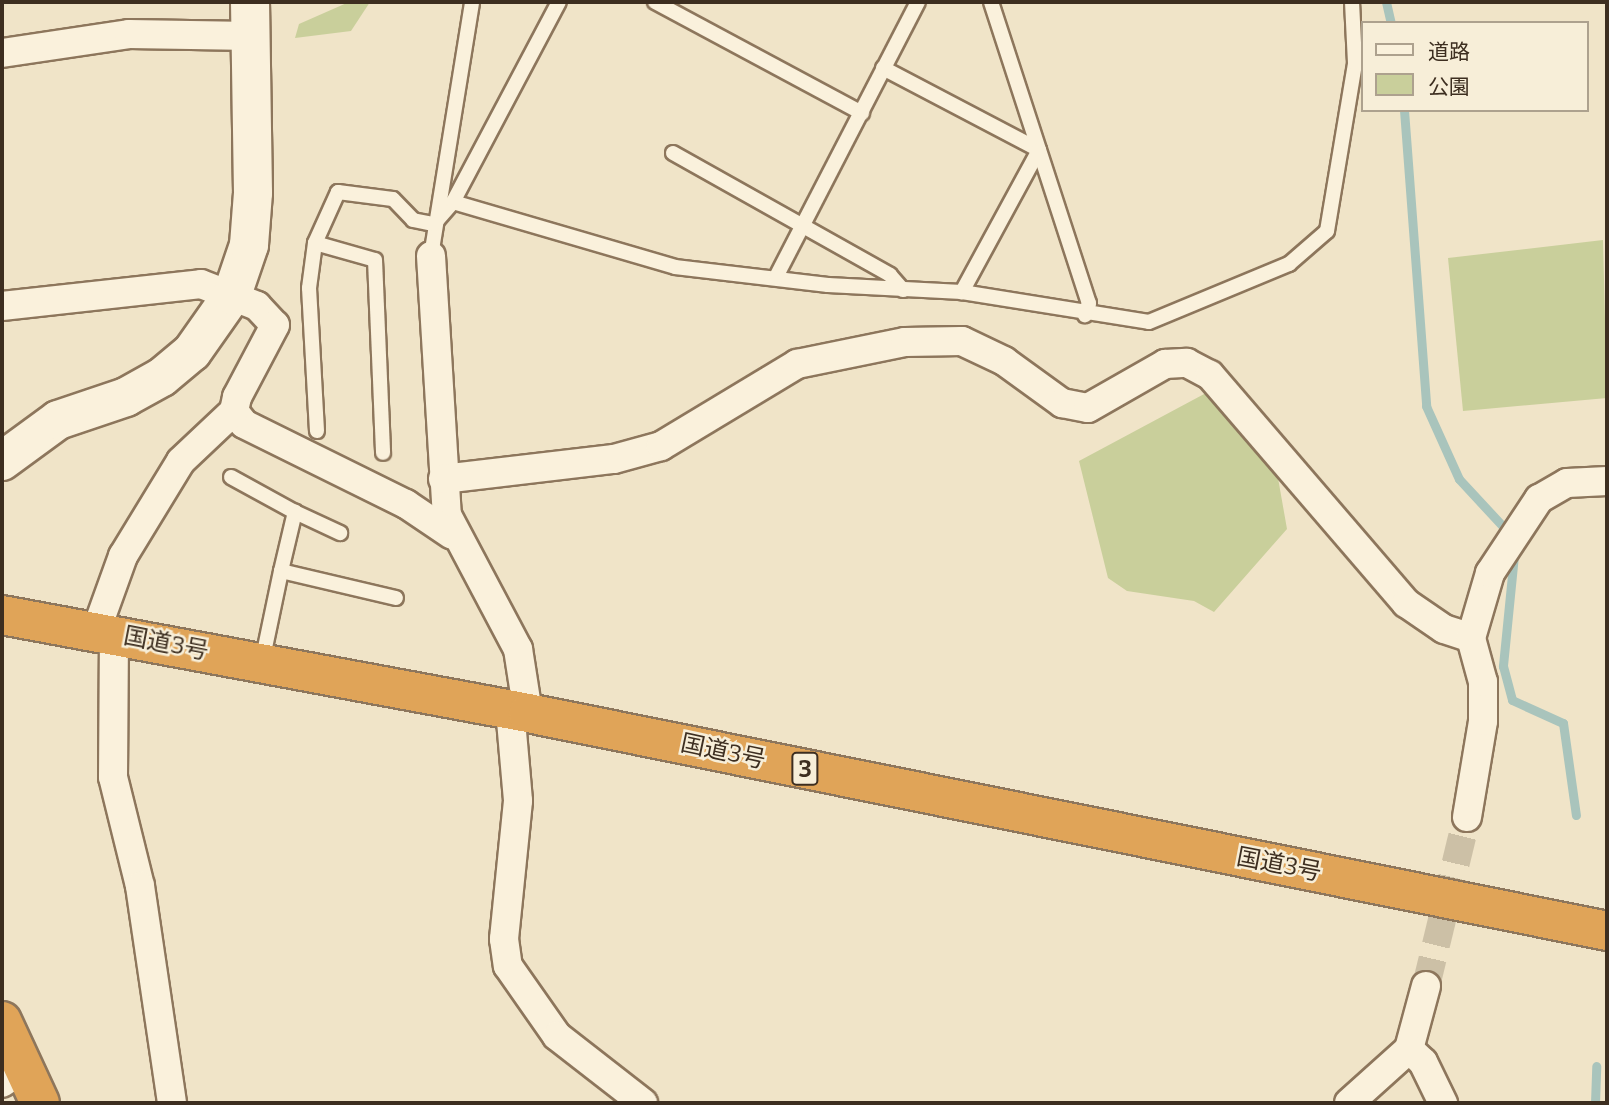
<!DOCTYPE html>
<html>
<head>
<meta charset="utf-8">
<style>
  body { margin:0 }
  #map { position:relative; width:1609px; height:1105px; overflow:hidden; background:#f0e4c8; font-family:Bitter,"Noto Sans JP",serif }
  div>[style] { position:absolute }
  .green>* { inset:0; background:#c9cf9b }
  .stream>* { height:9px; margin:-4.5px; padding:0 4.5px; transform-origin:4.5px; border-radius:4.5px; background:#a9c4bc }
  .street-tunnel>* { height:28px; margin-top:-14px; transform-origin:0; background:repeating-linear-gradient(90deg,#ccc0a6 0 28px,transparent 0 42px) }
  .roads { filter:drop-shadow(2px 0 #8d765c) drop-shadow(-2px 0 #8d765c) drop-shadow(0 2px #8d765c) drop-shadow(0 -2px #8d765c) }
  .lane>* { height:14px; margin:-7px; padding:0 7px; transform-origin:7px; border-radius:7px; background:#faf1dc }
  .street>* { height:28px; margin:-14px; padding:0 14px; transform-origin:14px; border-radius:14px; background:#faf1dc }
  .secondary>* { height:38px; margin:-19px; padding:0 19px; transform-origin:19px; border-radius:19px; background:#faf1dc }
  .highway>* { height:38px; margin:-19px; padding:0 19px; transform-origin:19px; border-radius:19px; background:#e0a458 }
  span { translate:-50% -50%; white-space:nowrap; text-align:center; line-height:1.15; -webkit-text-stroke:5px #f7eed8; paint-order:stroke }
  .shield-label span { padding:2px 5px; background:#f7eed8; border:2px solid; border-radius:5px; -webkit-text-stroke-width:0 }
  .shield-label { font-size:23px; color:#3d2e20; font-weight:700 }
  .street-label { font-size:24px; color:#3d2e20 }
  .frame { position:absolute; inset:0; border:4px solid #3d2e20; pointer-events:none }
  .legend { position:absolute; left:1361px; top:21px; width:228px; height:91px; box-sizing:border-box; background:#f7eed8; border:2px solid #ada18e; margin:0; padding:9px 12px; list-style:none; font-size:21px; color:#3d2e20 }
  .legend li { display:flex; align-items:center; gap:14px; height:35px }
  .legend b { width:35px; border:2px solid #ada18e }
</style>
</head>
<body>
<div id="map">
  <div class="green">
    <i style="clip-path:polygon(349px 2px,370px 2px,351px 31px,295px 38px,299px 24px)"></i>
    <i style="clip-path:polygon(1603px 240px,1607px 398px,1463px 411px,1448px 258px)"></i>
    <i style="clip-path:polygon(1206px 393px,1278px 478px,1287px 529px,1214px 612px,1194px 601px,1127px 591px,1108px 578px,1079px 461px)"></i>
  </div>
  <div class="stream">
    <i style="left:1386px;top:2px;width:22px;rotate:77deg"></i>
    <i style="left:1404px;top:110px;width:297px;rotate:85.7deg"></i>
    <i style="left:1426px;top:406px;width:80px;rotate:65.7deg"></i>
    <i style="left:1459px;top:479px;width:75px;rotate:47.2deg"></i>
    <i style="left:1514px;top:555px;width:112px;rotate:95.7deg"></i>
    <i style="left:1503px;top:666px;width:35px;rotate:75deg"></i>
    <i style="left:1512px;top:700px;width:56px;rotate:24.3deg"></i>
    <i style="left:1563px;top:723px;width:93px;rotate:82deg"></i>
    <i style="left:1595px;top:1103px;width:37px;rotate:-88deg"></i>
  </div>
  <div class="street-tunnel">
    <i style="left:1426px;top:986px;width:174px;rotate:-76.4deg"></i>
  </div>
  <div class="roads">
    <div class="lane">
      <i style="left:655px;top:2px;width:235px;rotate:28.2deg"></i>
      <i style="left:991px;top:2px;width:317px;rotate:72deg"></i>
      <i style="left:1089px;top:303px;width:13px;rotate:108deg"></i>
      <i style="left:883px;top:68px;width:176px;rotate:27.7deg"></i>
      <i style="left:1039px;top:150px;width:162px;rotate:118.5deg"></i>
      <i style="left:673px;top:153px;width:249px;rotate:29.3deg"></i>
      <i style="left:890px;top:275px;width:20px;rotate:49deg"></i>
      <i style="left:453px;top:202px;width:226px;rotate:-62.1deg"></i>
      <i style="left:434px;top:224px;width:29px;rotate:-49deg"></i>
      <i style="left:453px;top:202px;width:231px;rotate:16.3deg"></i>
      <i style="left:675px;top:267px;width:154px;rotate:6.7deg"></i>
      <i style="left:828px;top:285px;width:134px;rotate:3deg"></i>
      <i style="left:962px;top:292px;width:189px;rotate:9.1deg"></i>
      <i style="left:1149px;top:322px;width:152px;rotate:-22.5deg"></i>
      <i style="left:1289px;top:264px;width:50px;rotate:-41deg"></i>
      <i style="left:1327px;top:231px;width:170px;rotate:-80.5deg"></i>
      <i style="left:1355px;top:63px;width:61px;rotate:-92.8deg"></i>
      <i style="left:315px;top:243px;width:62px;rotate:15.8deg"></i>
      <i style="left:375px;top:260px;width:193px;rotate:87.6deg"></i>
      <i style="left:431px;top:256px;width:257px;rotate:-80.8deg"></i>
      <i style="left:776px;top:277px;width:309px;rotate:-62.7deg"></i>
      <i style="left:317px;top:431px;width:143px;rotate:-93.2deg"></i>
      <i style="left:309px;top:288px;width:45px;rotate:-82.4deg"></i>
      <i style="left:315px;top:243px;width:56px;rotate:-65.7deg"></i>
      <i style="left:338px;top:192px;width:55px;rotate:7.3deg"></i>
      <i style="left:393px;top:199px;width:29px;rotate:46deg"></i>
      <i style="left:413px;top:220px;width:21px;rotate:11deg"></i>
      <i style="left:231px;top:477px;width:73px;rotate:28.7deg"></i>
      <i style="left:281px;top:571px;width:61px;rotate:-76.7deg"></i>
      <i style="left:295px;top:512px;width:50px;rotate:25deg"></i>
      <i style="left:262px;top:662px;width:93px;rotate:-78.2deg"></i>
      <i style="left:281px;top:571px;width:118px;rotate:13.2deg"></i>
    </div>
    <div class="street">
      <i style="left:2px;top:53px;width:128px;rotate:-8.5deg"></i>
      <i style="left:129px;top:34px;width:123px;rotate:0.9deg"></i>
      <i style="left:431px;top:256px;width:259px;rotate:86.5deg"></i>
      <i style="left:447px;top:515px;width:152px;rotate:62.1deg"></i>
      <i style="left:518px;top:649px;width:65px;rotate:81.1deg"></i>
      <i style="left:2px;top:306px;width:200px;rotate:-6.3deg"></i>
      <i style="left:201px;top:284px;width:60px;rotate:21.4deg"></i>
      <i style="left:257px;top:306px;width:26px;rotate:47deg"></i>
      <i style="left:275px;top:325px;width:81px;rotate:117.8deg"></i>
      <i style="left:237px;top:397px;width:14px;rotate:102deg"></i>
      <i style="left:234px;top:411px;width:16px;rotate:52deg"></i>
      <i style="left:244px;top:424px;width:181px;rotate:26.3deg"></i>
      <i style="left:406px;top:504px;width:55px;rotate:34deg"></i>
      <i style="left:443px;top:479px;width:172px;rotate:-6.7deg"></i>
      <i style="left:614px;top:459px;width:49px;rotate:-15.5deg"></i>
      <i style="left:661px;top:446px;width:159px;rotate:-31.1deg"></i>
      <i style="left:797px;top:364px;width:110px;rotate:-11.5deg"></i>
      <i style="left:905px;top:342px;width:57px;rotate:-1deg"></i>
      <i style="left:962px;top:341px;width:47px;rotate:25.5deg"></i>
      <i style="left:1004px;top:361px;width:72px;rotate:35.9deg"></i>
      <i style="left:1062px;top:403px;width:26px;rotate:11deg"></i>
      <i style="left:1088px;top:408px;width:89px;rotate:-29.7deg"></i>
      <i style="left:1165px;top:364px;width:22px;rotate:-3deg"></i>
      <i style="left:1187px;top:363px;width:26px;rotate:28deg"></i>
      <i style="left:1210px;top:375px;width:301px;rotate:49.3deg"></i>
      <i style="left:1406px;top:603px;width:46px;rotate:34.4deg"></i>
      <i style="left:1444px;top:629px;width:28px;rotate:18deg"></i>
      <i style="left:96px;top:631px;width:80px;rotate:-70.2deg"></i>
      <i style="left:123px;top:556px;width:111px;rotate:-58.6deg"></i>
      <i style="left:181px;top:461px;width:73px;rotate:-43.3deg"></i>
      <i style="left:114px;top:634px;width:143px;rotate:90.4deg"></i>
      <i style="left:113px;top:777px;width:112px;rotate:76.1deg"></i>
      <i style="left:140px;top:886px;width:219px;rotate:81.6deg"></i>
      <i style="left:510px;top:709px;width:92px;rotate:85deg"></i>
      <i style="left:518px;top:801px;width:139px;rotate:95.8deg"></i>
      <i style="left:504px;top:939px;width:27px;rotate:82deg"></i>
      <i style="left:508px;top:966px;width:85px;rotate:55deg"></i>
      <i style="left:557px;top:1036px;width:109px;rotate:37.9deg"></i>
      <i style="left:1467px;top:817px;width:97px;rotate:-80.5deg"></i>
      <i style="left:1483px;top:721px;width:39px;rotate:-90deg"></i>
      <i style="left:1483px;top:682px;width:46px;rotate:-105.3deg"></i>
      <i style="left:1471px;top:638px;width:68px;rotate:-73.7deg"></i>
      <i style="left:1490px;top:573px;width:89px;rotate:-56.5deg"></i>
      <i style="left:1539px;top:499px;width:32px;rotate:-30deg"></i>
      <i style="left:1567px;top:483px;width:40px;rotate:-2.9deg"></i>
      <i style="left:1426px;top:986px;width:65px;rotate:105.1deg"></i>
      <i style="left:1409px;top:1049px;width:19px;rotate:43deg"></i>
      <i style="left:1423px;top:1062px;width:46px;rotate:64deg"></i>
      <i style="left:2px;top:1083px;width:23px;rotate:-34deg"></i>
      <i style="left:1349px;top:1103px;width:81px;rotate:-42deg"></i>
    </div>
    <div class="secondary">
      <i style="left:2px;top:461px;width:69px;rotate:-36.2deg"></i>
      <i style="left:58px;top:420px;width:72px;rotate:-18.7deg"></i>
      <i style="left:126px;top:397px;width:41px;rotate:-29.1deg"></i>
      <i style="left:162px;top:377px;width:39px;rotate:-40deg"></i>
      <i style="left:192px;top:352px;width:70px;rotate:-54.9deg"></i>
      <i style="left:232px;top:295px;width:53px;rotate:-71.2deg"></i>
      <i style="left:249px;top:245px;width:52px;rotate:-85.6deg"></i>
      <i style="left:253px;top:193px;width:191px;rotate:-90.9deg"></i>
    </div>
    <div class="highway">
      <i style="left:2px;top:615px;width:535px;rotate:10.55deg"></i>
      <i style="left:528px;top:713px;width:1101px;rotate:11.42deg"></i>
      <i style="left:2px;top:1021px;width:90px;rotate:65.1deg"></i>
    </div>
  </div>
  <div class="shield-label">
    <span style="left:805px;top:769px">3</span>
  </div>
  <div class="street-label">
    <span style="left:166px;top:644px;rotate:11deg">国道3号</span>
    <span style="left:723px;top:752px;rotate:12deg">国道3号</span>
    <span style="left:1279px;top:865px;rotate:11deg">国道3号</span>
  </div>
  <div class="frame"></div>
  <ul class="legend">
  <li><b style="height:9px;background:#faf1dc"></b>道路</li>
  <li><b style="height:19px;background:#c9cf9b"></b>公園</li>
  </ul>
</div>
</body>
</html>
